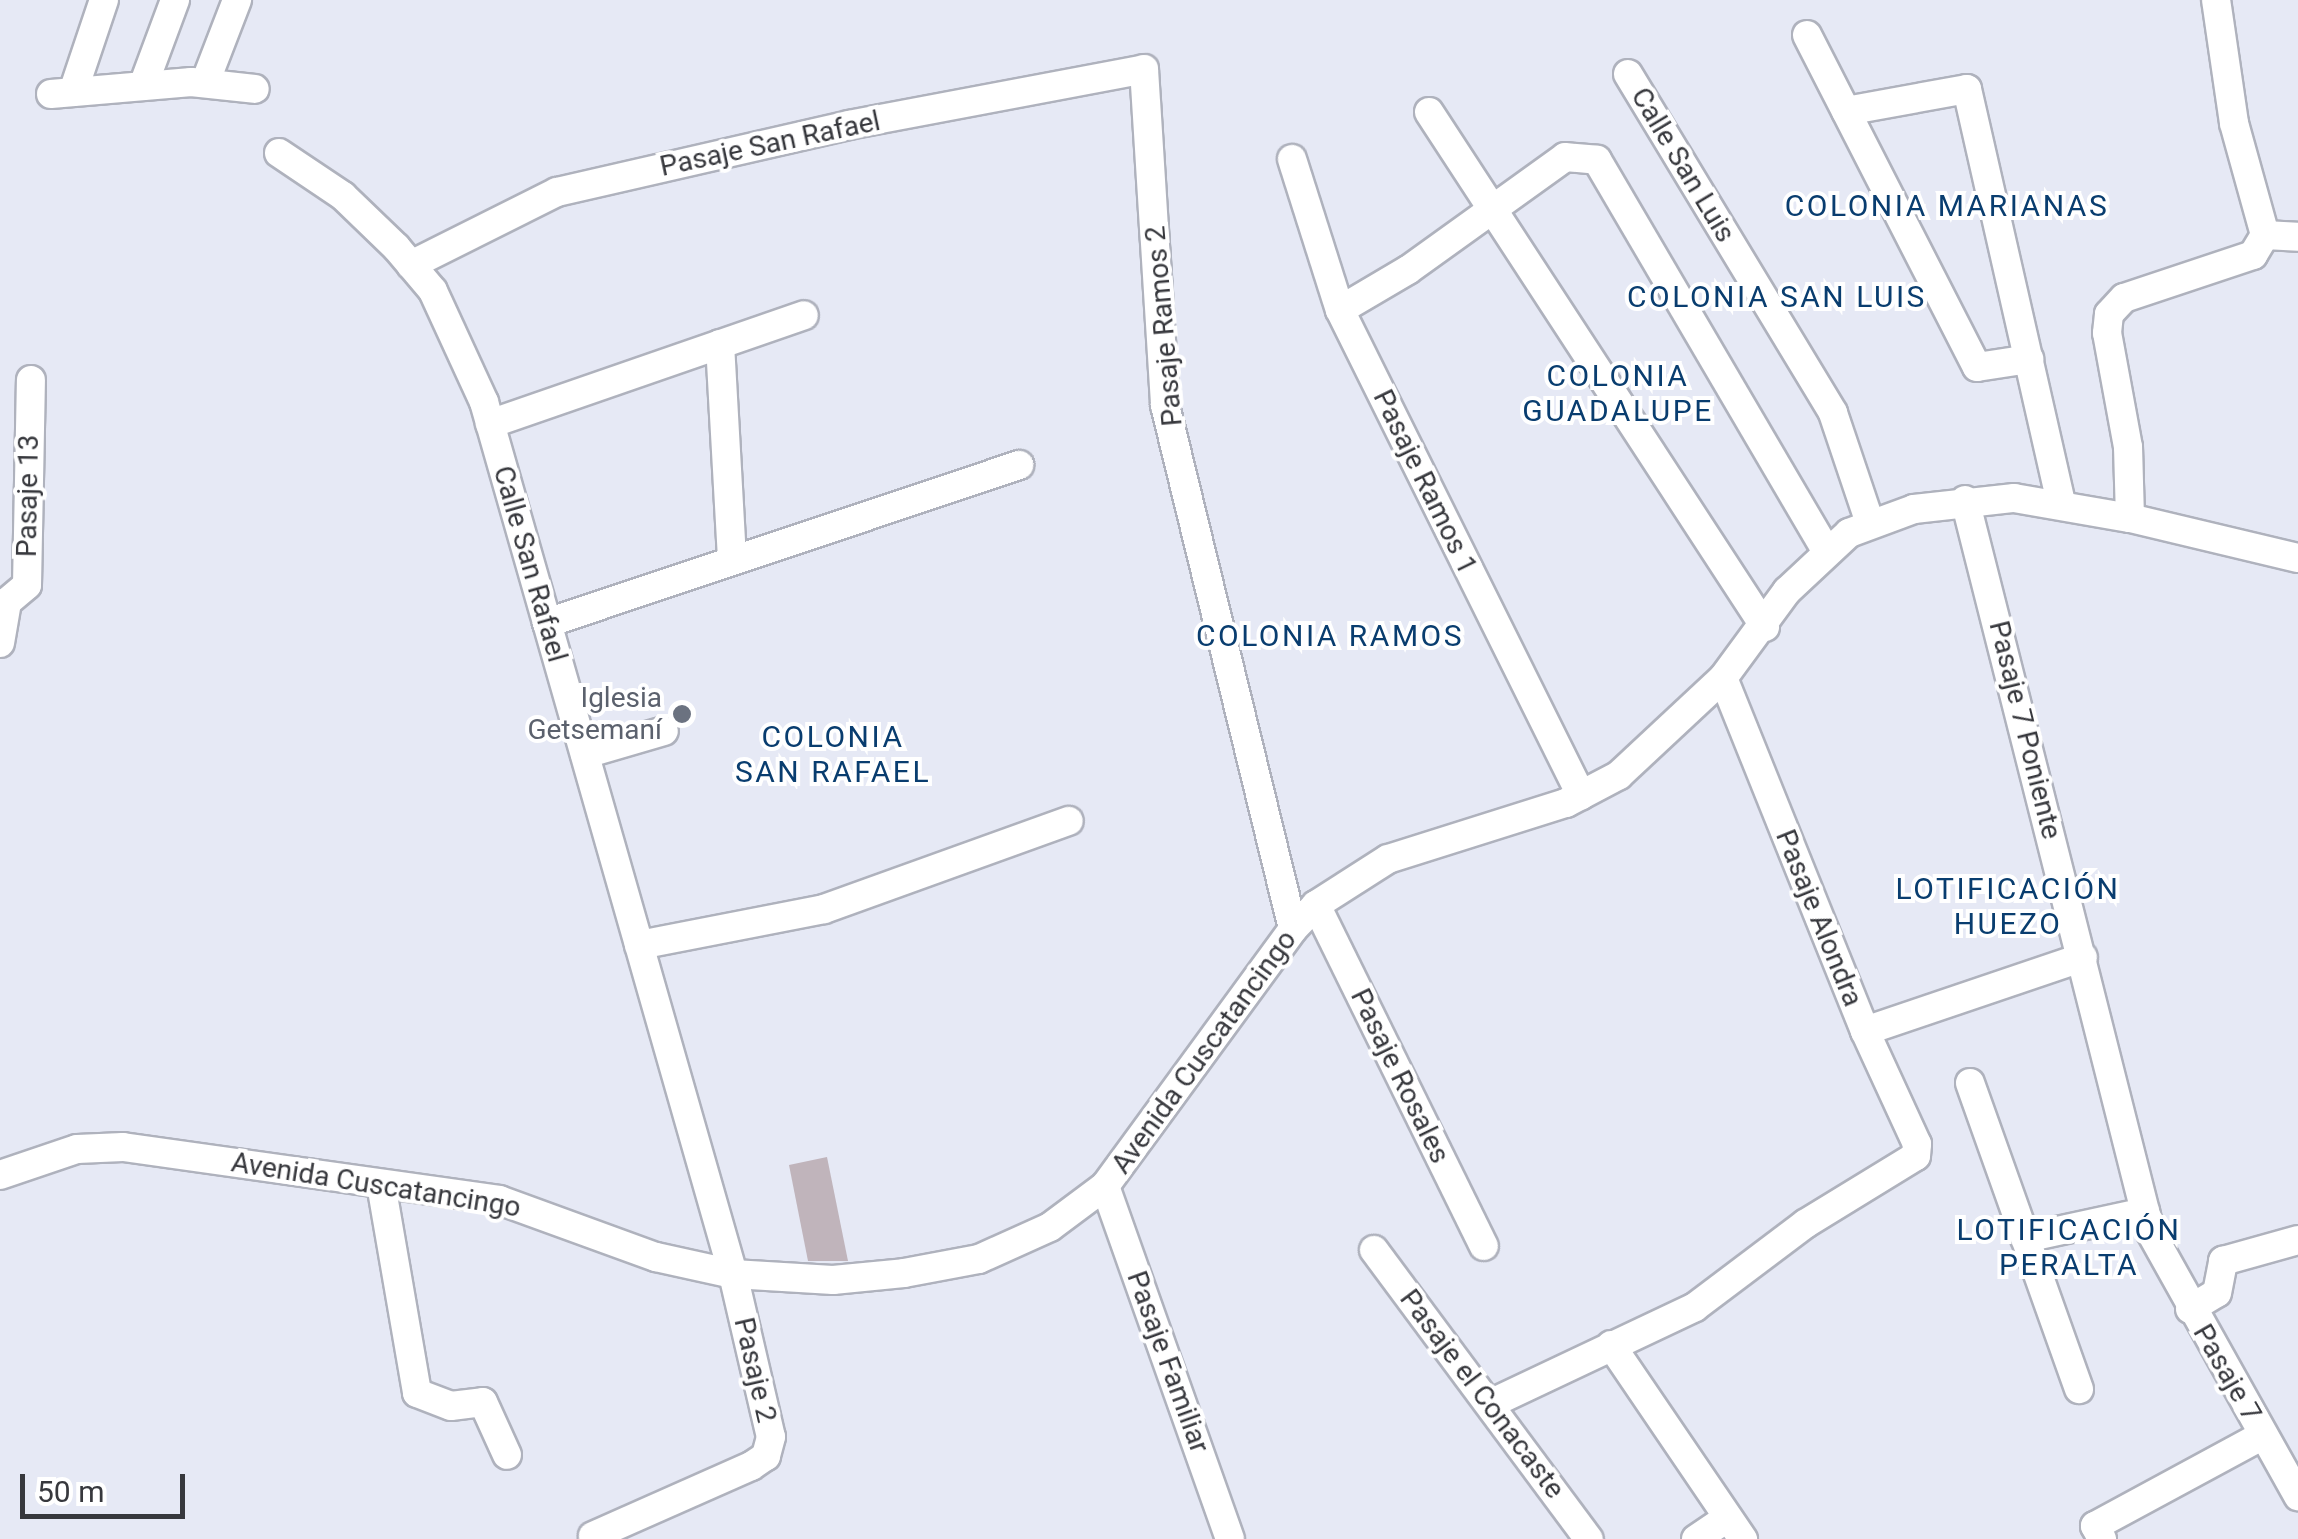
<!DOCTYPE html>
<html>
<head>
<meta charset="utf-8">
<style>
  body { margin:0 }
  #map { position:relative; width:2298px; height:1539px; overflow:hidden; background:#e6e9f5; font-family:Roboto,sans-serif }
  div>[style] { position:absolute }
  .building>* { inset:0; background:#c0b4bb }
  .roads { filter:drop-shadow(2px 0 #afb2bd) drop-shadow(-2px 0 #afb2bd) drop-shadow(0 2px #afb2bd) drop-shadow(0 -2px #afb2bd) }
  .minor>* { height:28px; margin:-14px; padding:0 14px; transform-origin:14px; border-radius:14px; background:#fff }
  .dots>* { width:28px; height:28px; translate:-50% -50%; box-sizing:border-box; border:5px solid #fff; border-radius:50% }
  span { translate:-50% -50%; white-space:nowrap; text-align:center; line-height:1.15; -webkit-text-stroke:8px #fff; paint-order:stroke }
  .street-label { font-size:28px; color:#37383d }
  .worship-label { font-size:28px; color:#5b616d }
  .right { translate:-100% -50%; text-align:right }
  .neighbourhood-label { font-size:30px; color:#093d6f; letter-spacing:2.5px }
  .scale { position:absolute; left:20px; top:1474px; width:165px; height:45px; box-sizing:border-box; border:5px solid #37383d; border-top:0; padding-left:12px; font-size:30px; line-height:35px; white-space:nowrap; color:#37383d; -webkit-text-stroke:8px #fff; paint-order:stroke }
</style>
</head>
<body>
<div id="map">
  <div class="building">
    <i style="clip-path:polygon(827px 1157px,848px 1261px,808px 1261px,789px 1165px)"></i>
  </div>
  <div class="roads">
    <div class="minor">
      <i style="left:1807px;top:35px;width:373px;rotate:62.9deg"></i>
      <i style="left:1977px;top:367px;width:53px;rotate:-8.7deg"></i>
      <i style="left:1628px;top:74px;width:396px;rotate:58.8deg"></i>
      <i style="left:1833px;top:413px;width:116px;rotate:71.4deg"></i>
      <i style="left:205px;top:83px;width:89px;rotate:-68.9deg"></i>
      <i style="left:143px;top:86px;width:92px;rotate:-69.6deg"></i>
      <i style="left:73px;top:92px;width:97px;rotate:-71.4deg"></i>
      <i style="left:51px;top:94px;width:141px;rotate:-4.9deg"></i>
      <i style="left:191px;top:82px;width:64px;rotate:6.2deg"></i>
      <i style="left:1846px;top:111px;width:123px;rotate:-10.3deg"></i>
      <i style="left:1967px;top:89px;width:426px;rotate:77.2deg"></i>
      <i style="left:1429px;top:112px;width:615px;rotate:56.88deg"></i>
      <i style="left:279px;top:153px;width:77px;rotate:33.9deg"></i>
      <i style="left:343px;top:196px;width:74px;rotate:43.9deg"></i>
      <i style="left:396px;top:247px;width:57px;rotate:49.9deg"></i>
      <i style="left:433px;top:291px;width:122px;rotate:65.3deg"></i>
      <i style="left:484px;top:402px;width:907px;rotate:74.06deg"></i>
      <i style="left:733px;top:1274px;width:167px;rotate:76.9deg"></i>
      <i style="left:771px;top:1437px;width:20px;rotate:105deg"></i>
      <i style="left:766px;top:1456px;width:18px;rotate:146deg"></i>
      <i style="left:751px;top:1466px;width:173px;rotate:156.1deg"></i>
      <i style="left:1292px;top:159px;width:158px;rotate:72.4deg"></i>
      <i style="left:1340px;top:310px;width:542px;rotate:63.58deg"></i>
      <i style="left:2265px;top:235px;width:33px;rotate:3deg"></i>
      <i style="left:411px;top:265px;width:163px;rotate:-26.6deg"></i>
      <i style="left:557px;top:192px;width:300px;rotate:-12.9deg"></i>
      <i style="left:849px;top:125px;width:300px;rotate:-10.7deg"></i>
      <i style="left:1144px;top:69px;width:337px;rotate:86.4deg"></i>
      <i style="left:1165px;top:405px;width:539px;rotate:76.27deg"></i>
      <i style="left:1340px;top:310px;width:79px;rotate:-30.5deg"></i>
      <i style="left:1408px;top:270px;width:193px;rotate:-35.7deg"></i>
      <i style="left:1565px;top:157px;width:32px;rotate:5deg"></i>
      <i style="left:1597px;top:160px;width:452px;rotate:59.6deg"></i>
      <i style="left:720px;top:344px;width:217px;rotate:86.8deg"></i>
      <i style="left:490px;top:424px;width:332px;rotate:-19.1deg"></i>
      <i style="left:1965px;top:500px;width:754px;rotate:75.8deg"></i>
      <i style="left:2150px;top:1231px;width:304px;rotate:60.8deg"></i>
      <i style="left:2130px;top:518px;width:71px;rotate:-91.6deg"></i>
      <i style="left:2128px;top:447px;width:116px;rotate:-100.4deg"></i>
      <i style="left:2107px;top:333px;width:19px;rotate:-84deg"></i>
      <i style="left:2109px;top:314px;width:22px;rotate:-47deg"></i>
      <i style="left:2124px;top:298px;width:136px;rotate:-18.4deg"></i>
      <i style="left:2253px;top:255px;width:23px;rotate:-59deg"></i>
      <i style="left:2265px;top:235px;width:116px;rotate:-105.5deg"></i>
      <i style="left:2234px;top:123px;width:124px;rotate:-98.3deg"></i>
      <i style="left:7px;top:602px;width:26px;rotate:-40deg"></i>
      <i style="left:27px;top:585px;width:205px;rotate:-88.9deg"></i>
      <i style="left:547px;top:623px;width:498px;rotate:-18.5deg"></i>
      <i style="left:0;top:643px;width:42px;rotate:-80.3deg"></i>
      <i style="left:585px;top:754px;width:82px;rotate:-16.2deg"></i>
      <i style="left:1316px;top:905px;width:380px;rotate:63.8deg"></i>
      <i style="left:639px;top:945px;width:188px;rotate:-11deg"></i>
      <i style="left:824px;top:909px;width:260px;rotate:-19.8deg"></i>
      <i style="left:1865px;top:1031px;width:230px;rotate:-18.7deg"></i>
      <i style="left:1970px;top:1083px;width:325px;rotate:70.4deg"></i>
      <i style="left:0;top:1175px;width:81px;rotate:-18.7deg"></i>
      <i style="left:77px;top:1149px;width:46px;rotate:-2.5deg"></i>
      <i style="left:123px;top:1147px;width:380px;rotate:8deg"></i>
      <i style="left:499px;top:1200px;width:167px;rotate:20deg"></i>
      <i style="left:656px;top:1257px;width:79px;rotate:12.4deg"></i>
      <i style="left:733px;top:1274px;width:100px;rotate:3.4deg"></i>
      <i style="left:833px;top:1280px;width:71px;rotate:-5.6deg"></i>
      <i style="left:904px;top:1273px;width:76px;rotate:-10.6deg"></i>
      <i style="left:979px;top:1259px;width:78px;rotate:-24.3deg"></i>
      <i style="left:1050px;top:1227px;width:69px;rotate:-36.7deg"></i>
      <i style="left:1105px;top:1186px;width:318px;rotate:-53.8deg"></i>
      <i style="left:1293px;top:929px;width:33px;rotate:-46deg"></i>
      <i style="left:1316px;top:905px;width:85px;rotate:-32.6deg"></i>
      <i style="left:1388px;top:859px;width:187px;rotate:-17.5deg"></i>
      <i style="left:1566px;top:803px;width:60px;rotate:-27.8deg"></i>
      <i style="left:1619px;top:775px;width:142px;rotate:-43deg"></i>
      <i style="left:1723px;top:678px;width:108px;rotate:-53.7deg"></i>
      <i style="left:1787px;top:591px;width:85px;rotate:-43.1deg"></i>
      <i style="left:1849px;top:533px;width:69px;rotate:-20.3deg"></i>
      <i style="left:1914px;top:509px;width:101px;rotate:-6.3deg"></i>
      <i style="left:2014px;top:498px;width:118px;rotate:9.8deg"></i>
      <i style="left:2130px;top:518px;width:173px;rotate:13.4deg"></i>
      <i style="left:381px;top:1184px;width:212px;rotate:80.2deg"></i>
      <i style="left:417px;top:1393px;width:36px;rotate:21deg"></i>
      <i style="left:451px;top:1406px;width:32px;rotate:-7deg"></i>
      <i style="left:483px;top:1402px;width:58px;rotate:65.6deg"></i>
      <i style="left:1105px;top:1186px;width:374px;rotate:70.5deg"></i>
      <i style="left:2025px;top:1238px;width:123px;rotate:-12.2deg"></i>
      <i style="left:1374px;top:1250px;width:360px;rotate:53.4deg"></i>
      <i style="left:2190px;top:1309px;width:31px;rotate:-31deg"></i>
      <i style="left:2217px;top:1293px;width:33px;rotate:-79deg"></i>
      <i style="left:2223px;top:1261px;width:78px;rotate:-15.6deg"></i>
      <i style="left:1611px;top:1345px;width:235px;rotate:55.8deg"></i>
      <i style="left:1490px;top:1404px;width:227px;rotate:-25.3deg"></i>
      <i style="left:1695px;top:1307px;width:138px;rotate:-37deg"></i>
      <i style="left:1805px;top:1224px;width:130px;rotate:-31.5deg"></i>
      <i style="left:1916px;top:1156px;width:12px;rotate:-85deg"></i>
      <i style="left:1917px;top:1144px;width:124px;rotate:-114.7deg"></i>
      <i style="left:1865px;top:1031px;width:380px;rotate:-111.9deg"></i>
      <i style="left:1696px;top:1539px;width:37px;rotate:-34deg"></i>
      <i style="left:2102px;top:1539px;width:15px;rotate:-118deg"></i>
      <i style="left:2095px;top:1526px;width:191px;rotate:-28.4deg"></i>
    </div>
  </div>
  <div class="dots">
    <i style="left:682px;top:714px;background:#6b7280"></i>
  </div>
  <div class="street-label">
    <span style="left:770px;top:144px;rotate:-12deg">Pasaje San Rafael</span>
    <span style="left:1683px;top:165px;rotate:59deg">Calle San Luis</span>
    <span style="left:1164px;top:326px;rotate:-95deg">Pasaje Ramos 2</span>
    <span style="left:1425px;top:482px;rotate:64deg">Pasaje Ramos 1</span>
    <span style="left:28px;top:496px;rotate:-89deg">Pasaje 13</span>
    <span style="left:530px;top:564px;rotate:74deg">Calle San Rafael</span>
    <span style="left:2025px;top:730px;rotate:76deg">Pasaje 7 Poniente</span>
    <span style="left:1819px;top:918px;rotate:68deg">Pasaje Alondra</span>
    <span style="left:1204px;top:1052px;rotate:-54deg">Avenida Cuscatancingo</span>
    <span style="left:1400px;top:1076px;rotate:64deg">Pasaje Rosales</span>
    <span style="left:376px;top:1185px;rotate:9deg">Avenida Cuscatancingo</span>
    <span style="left:1168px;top:1362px;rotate:70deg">Pasaje Familiar</span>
    <span style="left:755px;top:1370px;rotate:77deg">Pasaje 2</span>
    <span style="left:2227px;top:1373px;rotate:60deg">Pasaje 7</span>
    <span style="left:1482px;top:1394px;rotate:53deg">Pasaje el Conacaste</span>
  </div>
  <div class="worship-label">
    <span class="right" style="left:662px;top:714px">Iglesia<br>Getsemaní</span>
  </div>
  <div class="neighbourhood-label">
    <span style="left:1947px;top:206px">COLONIA MARIANAS</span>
    <span style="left:1777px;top:297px">COLONIA SAN LUIS</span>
    <span style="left:1618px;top:393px">COLONIA<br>GUADALUPE</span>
    <span style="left:1330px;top:636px">COLONIA RAMOS</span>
    <span style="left:833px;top:754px">COLONIA<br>SAN RAFAEL</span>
    <span style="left:2008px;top:906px">LOTIFICACIÓN<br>HUEZO</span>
    <span style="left:2069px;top:1247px">LOTIFICACIÓN<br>PERALTA</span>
  </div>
  <div class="scale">50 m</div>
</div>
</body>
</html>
